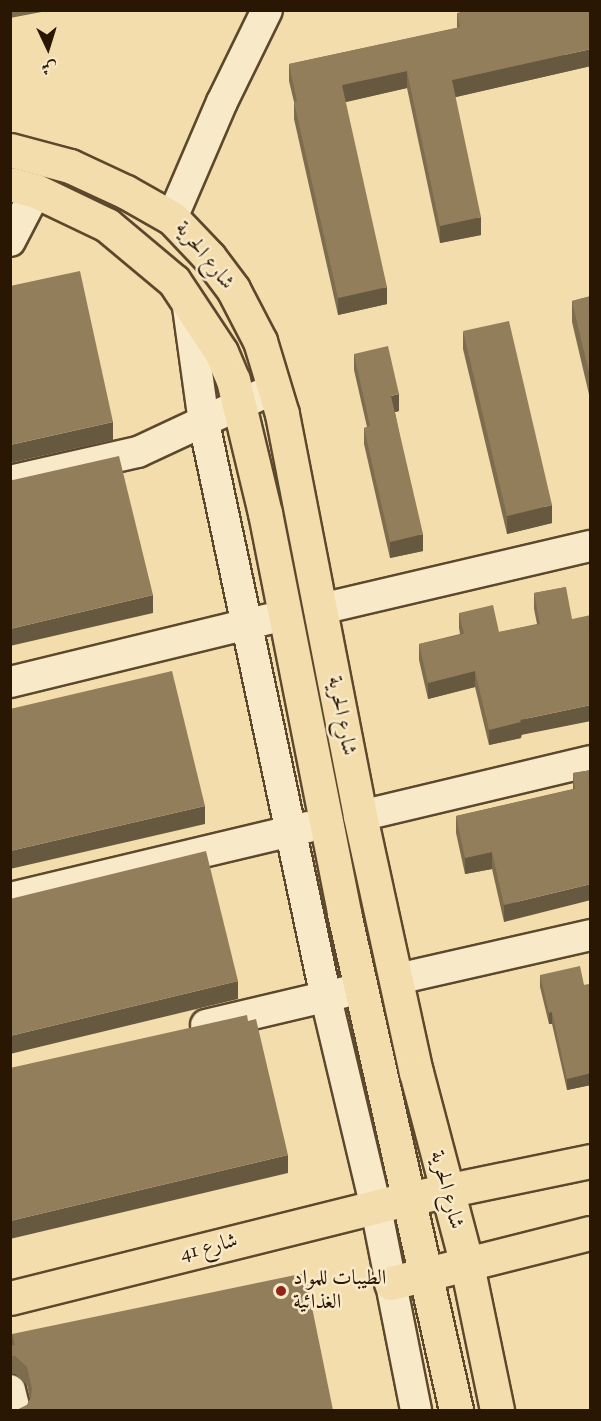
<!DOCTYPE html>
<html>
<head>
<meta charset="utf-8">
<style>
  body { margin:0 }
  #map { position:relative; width:601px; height:1421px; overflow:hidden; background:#f4ddac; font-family:"Sorts Mill Goudy",Amiri,serif }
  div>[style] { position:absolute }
  .roads { filter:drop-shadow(2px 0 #5c482d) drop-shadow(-2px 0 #5c482d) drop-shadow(0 2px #5c482d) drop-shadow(0 -2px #5c482d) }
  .minor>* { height:30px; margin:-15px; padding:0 15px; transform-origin:15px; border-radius:15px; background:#f8e9c9 }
  .major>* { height:33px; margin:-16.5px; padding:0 16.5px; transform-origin:16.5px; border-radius:16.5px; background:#f4ddac }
  .wall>* { inset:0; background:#7e6c4e }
  .shaded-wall>* { inset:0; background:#675840 }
  .building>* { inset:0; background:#937e5b }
  .dots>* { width:16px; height:16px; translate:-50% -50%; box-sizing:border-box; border:3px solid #f8e9c9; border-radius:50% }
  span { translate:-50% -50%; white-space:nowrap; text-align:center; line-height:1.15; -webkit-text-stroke:5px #f8e9c9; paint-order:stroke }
  .street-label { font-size:21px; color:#2a1703 }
  .poi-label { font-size:21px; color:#2a1703 }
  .left { translate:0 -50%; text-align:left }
  .frame { position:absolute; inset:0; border:12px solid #2a1703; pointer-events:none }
  .north { position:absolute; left:18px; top:18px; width:60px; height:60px; -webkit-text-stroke:4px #f8e9c9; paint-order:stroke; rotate:176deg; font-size:16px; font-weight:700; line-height:24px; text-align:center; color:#2a1703 }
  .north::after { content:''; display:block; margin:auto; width:21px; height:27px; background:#2a1703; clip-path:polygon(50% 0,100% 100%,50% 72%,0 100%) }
</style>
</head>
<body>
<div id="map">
  <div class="roads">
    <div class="minor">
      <i style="left:172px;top:218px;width:126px;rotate:-66.7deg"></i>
      <i style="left:222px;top:102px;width:102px;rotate:-63.9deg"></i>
      <i style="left:10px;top:241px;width:56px;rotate:-62.5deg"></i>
      <i style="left:187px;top:300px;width:124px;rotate:82.1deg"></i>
      <i style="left:204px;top:423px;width:588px;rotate:78.02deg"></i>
      <i style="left:326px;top:998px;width:216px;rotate:76.6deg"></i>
      <i style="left:376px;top:1208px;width:206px;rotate:78.8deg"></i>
      <i style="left:10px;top:481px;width:131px;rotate:-12.8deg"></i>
      <i style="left:138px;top:452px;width:151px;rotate:-25deg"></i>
      <i style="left:321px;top:609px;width:276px;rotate:-13.2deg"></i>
      <i style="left:10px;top:682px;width:266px;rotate:-13.7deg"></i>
      <i style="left:360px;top:816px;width:236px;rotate:-13.4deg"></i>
      <i style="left:10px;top:898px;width:307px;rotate:-13.4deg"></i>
      <i style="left:397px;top:979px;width:198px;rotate:-12.8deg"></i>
      <i style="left:206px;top:1025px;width:144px;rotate:-13.3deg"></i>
      <i style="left:10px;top:1390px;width:21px;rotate:76deg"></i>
    </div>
    <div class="major">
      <i style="left:10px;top:150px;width:62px;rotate:14.9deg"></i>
      <i style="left:70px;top:166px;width:62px;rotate:24.9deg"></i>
      <i style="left:126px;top:192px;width:53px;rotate:29.5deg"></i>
      <i style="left:172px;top:218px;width:54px;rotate:46.5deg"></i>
      <i style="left:209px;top:257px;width:40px;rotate:53deg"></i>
      <i style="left:233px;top:289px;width:59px;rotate:62.6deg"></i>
      <i style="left:260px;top:341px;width:76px;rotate:73.2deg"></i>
      <i style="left:282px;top:414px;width:409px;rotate:79deg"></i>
      <i style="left:360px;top:816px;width:262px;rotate:77.7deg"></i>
      <i style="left:416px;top:1072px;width:200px;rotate:75.2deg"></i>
      <i style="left:467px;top:1265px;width:148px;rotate:78.3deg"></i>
      <i style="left:10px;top:184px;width:27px;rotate:15deg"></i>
      <i style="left:36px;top:191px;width:79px;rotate:25.6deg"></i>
      <i style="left:107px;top:225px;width:87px;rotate:39.9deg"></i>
      <i style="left:174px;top:281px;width:85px;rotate:56.5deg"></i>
      <i style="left:221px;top:352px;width:30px;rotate:67deg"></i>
      <i style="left:233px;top:380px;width:137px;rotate:76.5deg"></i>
      <i style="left:265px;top:513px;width:408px;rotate:78.8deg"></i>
      <i style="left:344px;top:913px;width:509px;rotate:77.3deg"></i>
      <i style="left:391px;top:1283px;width:205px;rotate:-14.1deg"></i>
      <i style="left:10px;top:1298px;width:409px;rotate:-14deg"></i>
      <i style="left:407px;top:1199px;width:187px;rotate:-11.7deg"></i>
    </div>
  </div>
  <div class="wall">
    <i style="clip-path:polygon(10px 10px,52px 10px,10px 18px)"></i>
    <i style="clip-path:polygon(457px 13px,591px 66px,455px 97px,481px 235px,440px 243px,407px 88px,345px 102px,387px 304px,338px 315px,294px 119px,294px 102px,289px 81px,289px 64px,457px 28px)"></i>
    <i style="clip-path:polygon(591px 296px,591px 403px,572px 322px,572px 301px)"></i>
    <i style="clip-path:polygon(463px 331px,552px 523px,507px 534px,463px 349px)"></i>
    <i style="clip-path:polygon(354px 354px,399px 411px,395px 412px,423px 551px,390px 558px,364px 444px,364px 428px,367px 427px,354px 370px)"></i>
    <i style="clip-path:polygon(566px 587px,521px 738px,489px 745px,475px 687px,428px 699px,419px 660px,419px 644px,460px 634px,459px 628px,459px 613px,499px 632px,537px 624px,534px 609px,534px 593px)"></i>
    <i style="clip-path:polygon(591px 770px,504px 922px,492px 869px,465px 874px,456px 833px,456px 816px,573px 789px,573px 773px)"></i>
    <i style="clip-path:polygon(540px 975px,584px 985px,591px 984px,591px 1085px,567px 1090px,552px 1024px,549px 1024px,540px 987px)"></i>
    <i style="clip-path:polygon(12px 1334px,333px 1410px,19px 1409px,27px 1405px,30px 1399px,27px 1385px,15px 1374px,10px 1374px,10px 1346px,12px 1345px)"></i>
  </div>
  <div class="shaded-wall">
    <i style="clip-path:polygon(591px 49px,591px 66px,452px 98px,452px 80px)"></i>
    <i style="clip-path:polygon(407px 71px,407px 88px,342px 103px,342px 85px)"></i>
    <i style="clip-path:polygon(481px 217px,481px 235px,440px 243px,440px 226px)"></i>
    <i style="clip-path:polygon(387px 287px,387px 304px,338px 315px,338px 298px)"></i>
    <i style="clip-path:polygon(399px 394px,399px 411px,391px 413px,391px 396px)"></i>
    <i style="clip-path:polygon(113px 422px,113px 440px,10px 463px,10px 445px)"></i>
    <i style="clip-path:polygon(552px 505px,552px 523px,507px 534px,507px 516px)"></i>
    <i style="clip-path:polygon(423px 534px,423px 551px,390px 558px,390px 542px)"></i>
    <i style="clip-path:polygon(153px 595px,153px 613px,10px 646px,10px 629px)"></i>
    <i style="clip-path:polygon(475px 671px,475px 687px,428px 699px,428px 683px)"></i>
    <i style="clip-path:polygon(591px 705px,591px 721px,521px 735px,521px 738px,489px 745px,489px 730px,520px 720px)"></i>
    <i style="clip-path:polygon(205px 806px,205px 824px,10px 869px,10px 851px)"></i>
    <i style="clip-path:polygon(492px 852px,492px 869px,465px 874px,465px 858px)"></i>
    <i style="clip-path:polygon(591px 884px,591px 900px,504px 922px,504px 905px)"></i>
    <i style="clip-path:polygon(238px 981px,238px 999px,10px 1054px,10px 1036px)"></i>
    <i style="clip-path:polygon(552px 1012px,552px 1024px,549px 1024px,549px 1013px)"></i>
    <i style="clip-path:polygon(591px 1073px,591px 1085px,567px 1090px,567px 1079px)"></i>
    <i style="clip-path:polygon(288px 1155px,288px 1173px,10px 1239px,10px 1221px)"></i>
  </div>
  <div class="building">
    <i style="clip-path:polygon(467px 10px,591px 10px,591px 49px,452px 80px,481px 217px,440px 226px,407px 71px,342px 85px,387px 287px,338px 298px,294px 102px,297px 101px,289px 64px,460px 27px,457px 13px)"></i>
    <i style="clip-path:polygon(80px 271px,113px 422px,10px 445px,10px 286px)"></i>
    <i style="clip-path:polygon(591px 296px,591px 381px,572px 301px)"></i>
    <i style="clip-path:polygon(509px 321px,552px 505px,507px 516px,463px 331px)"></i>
    <i style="clip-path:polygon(388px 346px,399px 394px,391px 396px,423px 534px,390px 542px,364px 428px,370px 426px,354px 354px)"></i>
    <i style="clip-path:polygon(119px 456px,153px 595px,10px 629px,10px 479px,13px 480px)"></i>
    <i style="clip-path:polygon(566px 587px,572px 619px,591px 615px,591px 705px,520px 720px,521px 722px,489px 730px,475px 671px,428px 683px,419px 644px,464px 634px,459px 613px,493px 605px,499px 632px,540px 624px,534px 593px)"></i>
    <i style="clip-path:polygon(172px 671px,205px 806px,10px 851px,10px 709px)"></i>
    <i style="clip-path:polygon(591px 770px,591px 884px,504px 905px,492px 852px,465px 858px,456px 816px,575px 789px,573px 773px)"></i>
    <i style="clip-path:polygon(206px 851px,238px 981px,10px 1036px,10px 899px)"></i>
    <i style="clip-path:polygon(580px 966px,584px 985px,591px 984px,591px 1073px,567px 1079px,552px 1012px,549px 1013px,540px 975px)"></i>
    <i style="clip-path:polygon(247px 1015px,248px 1021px,256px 1019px,288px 1155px,10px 1221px,10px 1068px)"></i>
    <i style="clip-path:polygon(305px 1273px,333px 1410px,10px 1410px,10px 1409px,19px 1409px,27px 1405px,31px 1397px,32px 1389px,27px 1367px,15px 1356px,10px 1356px,10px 1346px,15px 1345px,12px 1334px)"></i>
  </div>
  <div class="dots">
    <i style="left:281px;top:1291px;background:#8f2418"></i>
  </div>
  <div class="street-label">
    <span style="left:204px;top:256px;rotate:51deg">شارع الحرية</span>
    <span style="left:341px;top:716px;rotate:79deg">شارع الحرية</span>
    <span style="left:446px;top:1190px;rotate:75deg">شارع الحرية</span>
    <span style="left:209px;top:1248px;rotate:-14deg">شارع 41</span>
  </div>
  <div class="poi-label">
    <span class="left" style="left:293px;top:1291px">الطيبات للمواد<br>الغذائية</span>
  </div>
  <div class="frame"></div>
  <div class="north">ش</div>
</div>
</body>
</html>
